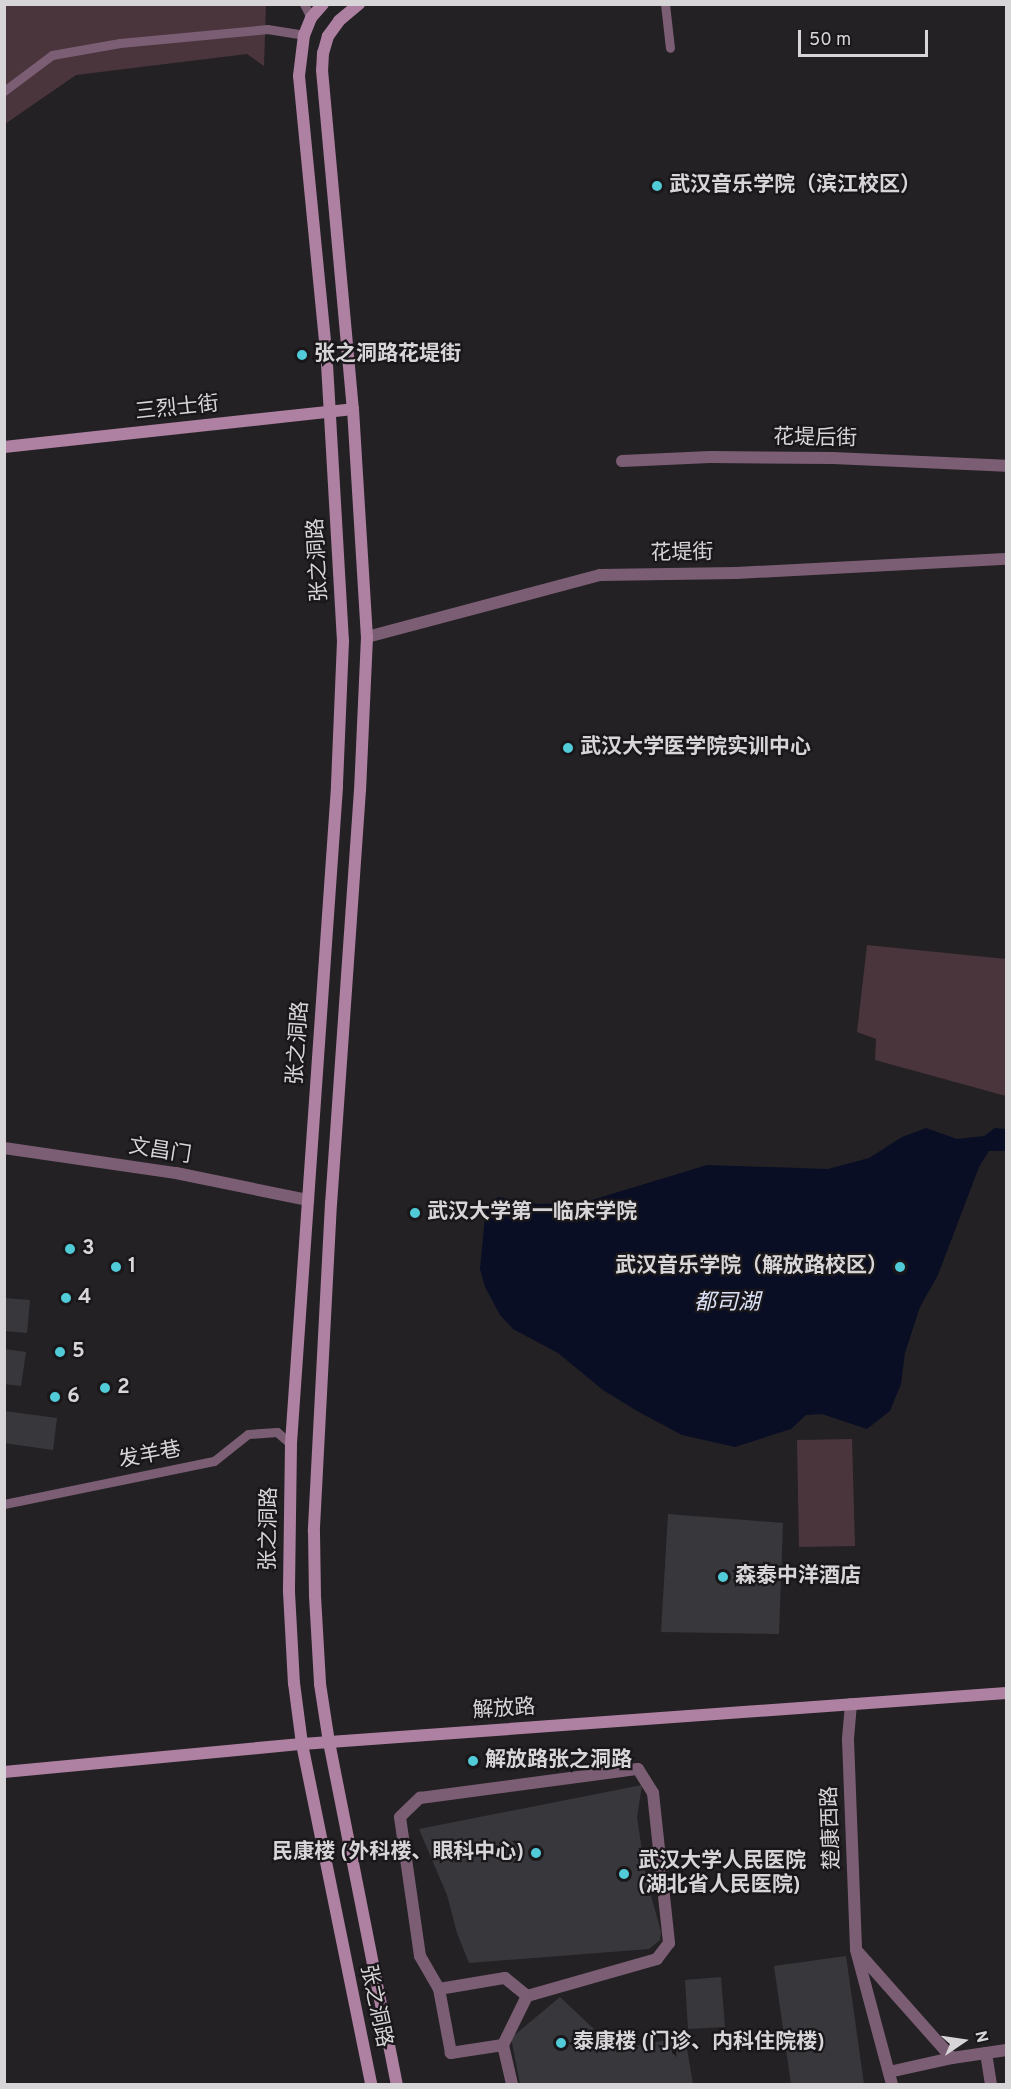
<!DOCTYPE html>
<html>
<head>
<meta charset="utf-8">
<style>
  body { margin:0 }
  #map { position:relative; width:1011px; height:2089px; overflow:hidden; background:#232124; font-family:Overpass,"Noto Sans SC",sans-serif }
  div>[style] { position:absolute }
  .green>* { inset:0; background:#4a353c }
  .water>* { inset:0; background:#090e25 }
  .building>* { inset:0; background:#38383c }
  .lane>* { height:9px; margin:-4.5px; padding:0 4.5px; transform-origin:4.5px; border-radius:4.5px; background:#7b5e73 }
  .street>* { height:12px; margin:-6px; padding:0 6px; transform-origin:6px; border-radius:6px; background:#7b5e73 }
  .secondary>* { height:12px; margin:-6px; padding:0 6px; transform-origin:6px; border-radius:6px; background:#ae80a1 }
  .dots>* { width:16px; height:16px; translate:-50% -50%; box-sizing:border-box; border:3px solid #19171a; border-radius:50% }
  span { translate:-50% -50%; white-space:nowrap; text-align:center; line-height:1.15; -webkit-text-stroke:4.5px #19171a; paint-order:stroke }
  .poi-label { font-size:21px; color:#d7d5d7; font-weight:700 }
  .left { translate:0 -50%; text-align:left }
  .right { translate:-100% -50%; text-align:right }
  .street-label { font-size:21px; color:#d7d5d7 }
  .water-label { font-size:22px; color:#dbe2f8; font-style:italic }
  .frame { position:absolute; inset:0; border:6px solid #d7d5d7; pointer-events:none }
  .north { position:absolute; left:933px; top:2011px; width:60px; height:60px; -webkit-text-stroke:4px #19171a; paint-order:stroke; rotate:77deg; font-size:16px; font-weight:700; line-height:24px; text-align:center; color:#d7d5d7 }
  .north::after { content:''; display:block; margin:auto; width:21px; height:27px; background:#d7d5d7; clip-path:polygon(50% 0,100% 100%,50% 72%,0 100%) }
  .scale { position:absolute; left:798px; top:30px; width:130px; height:27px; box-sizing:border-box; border:3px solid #d7d5d7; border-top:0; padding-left:8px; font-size:18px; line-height:21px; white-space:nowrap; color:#d7d5d7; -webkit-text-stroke:4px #19171a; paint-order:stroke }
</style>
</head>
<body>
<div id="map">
  <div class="green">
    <i style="clip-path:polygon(5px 5px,266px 5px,264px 66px,247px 54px,76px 75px,5px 124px)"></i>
    <i style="clip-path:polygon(867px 945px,1006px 959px,1006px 1096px,875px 1060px,876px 1039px,857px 1032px)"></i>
    <i style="clip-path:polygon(852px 1439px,855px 1546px,799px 1547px,797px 1440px)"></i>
  </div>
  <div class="water">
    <i style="clip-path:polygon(926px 1128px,957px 1139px,984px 1136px,995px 1128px,1006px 1129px,1006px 1151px,989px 1151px,979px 1167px,938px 1275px,920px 1307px,905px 1353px,901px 1384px,890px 1411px,867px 1429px,822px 1414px,806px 1415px,791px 1429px,735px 1447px,682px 1435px,637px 1411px,603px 1390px,558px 1353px,513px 1329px,500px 1315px,485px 1287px,480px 1269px,486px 1206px,498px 1197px,538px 1204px,582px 1203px,707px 1165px,828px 1169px,869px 1158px,902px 1137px)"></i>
  </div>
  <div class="building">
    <i style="clip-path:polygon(4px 1298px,30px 1300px,27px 1333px,4px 1331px)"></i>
    <i style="clip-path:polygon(4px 1349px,26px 1352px,21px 1386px,4px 1384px)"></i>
    <i style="clip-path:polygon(4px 1411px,57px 1418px,53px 1450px,4px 1443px)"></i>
    <i style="clip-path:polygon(668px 1514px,783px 1523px,779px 1634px,661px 1632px)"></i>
    <i style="clip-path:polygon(642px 1785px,637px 1817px,646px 1877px,661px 1932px,660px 1940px,649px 1949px,469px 1963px,457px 1933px,447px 1895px,419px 1829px)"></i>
    <i style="clip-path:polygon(846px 1956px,864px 2084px,791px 2084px,774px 1966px)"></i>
    <i style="clip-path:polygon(721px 1977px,725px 2027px,688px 2029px,685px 1980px)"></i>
    <i style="clip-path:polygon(560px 1997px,615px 2049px,685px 2037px,693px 2084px,520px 2084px,511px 2038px)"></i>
  </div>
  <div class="lane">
    <i style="left:304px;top:4px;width:16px;rotate:63deg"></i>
    <i style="left:665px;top:4px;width:44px;rotate:83.5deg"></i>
    <i style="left:4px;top:91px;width:60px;rotate:-36.9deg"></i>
    <i style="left:52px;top:55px;width:69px;rotate:-10deg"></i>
    <i style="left:120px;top:43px;width:148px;rotate:-5.4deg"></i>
    <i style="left:267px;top:29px;width:37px;rotate:9deg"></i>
    <i style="left:4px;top:1504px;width:214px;rotate:-11.6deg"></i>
    <i style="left:214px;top:1461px;width:43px;rotate:-38.5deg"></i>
    <i style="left:248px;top:1434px;width:29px;rotate:-4deg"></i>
    <i style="left:277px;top:1432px;width:18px;rotate:41deg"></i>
  </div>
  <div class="street">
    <i style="left:622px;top:461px;width:88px;rotate:-2.6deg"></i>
    <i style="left:710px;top:457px;width:123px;rotate:0.5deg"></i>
    <i style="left:833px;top:458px;width:173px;rotate:2.6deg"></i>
    <i style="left:367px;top:637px;width:241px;rotate:-14.9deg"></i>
    <i style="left:600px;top:575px;width:136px;rotate:-0.8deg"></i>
    <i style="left:736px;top:573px;width:270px;rotate:-3deg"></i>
    <i style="left:4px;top:1148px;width:174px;rotate:8.3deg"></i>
    <i style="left:176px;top:1173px;width:135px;rotate:11.6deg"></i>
    <i style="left:851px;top:1704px;width:36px;rotate:95deg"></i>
    <i style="left:848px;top:1740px;width:210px;rotate:87.8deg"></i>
    <i style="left:439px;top:1989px;width:38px;rotate:-120deg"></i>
    <i style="left:420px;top:1956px;width:140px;rotate:-98.2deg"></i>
    <i style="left:400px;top:1817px;width:28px;rotate:-44deg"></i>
    <i style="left:420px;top:1798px;width:220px;rotate:-7.6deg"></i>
    <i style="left:638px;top:1769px;width:28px;rotate:58deg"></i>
    <i style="left:653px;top:1793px;width:151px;rotate:83.9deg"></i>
    <i style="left:669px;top:1943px;width:20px;rotate:127deg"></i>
    <i style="left:657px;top:1959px;width:135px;rotate:164.1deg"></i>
    <i style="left:503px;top:2045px;width:53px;rotate:171.3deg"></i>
    <i style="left:451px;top:2053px;width:65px;rotate:-100.6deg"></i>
    <i style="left:439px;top:1989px;width:67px;rotate:-9.5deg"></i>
    <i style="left:505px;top:1978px;width:28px;rotate:39deg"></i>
    <i style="left:527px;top:1996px;width:55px;rotate:116.1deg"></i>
    <i style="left:503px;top:2045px;width:40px;rotate:77deg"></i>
    <i style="left:986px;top:2053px;width:31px;rotate:81deg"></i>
    <i style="left:952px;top:2058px;width:55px;rotate:-8.4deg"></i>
    <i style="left:889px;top:2072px;width:65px;rotate:-12.5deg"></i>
    <i style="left:952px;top:2058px;width:144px;rotate:-131.6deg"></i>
    <i style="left:856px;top:1950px;width:139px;rotate:75deg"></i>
  </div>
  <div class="secondary">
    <i style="left:323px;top:4px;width:18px;rotate:131deg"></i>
    <i style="left:311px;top:18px;width:18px;rotate:112deg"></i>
    <i style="left:304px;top:35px;width:41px;rotate:97deg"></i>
    <i style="left:299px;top:76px;width:289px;rotate:84.4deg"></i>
    <i style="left:327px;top:364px;width:277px;rotate:86.7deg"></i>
    <i style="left:343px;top:641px;width:146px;rotate:92.4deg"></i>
    <i style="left:337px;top:787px;width:659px;rotate:94.01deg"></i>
    <i style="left:291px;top:1444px;width:148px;rotate:90.8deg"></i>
    <i style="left:289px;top:1592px;width:91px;rotate:86.9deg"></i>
    <i style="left:294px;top:1683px;width:62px;rotate:82.5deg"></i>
    <i style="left:302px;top:1744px;width:347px;rotate:78.5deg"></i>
    <i style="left:359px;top:4px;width:26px;rotate:140deg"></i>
    <i style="left:339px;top:21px;width:19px;rotate:126deg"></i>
    <i style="left:328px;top:36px;width:18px;rotate:106deg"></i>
    <i style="left:323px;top:53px;width:17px;rotate:93deg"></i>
    <i style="left:322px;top:70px;width:340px;rotate:84.8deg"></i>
    <i style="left:353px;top:409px;width:228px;rotate:86.5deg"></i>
    <i style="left:367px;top:637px;width:153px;rotate:92.6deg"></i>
    <i style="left:360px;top:790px;width:414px;rotate:94deg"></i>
    <i style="left:331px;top:1203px;width:329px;rotate:93deg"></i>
    <i style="left:314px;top:1532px;width:64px;rotate:89.1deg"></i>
    <i style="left:315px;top:1596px;width:88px;rotate:86.7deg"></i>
    <i style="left:320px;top:1684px;width:59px;rotate:81.2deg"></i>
    <i style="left:329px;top:1742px;width:349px;rotate:78.8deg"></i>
    <i style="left:4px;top:447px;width:351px;rotate:-6.2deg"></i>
    <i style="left:4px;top:1772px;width:299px;rotate:-5.4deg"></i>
    <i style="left:302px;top:1744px;width:706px;rotate:-4.14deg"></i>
  </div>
  <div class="dots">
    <i style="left:657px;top:186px;background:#52cbd8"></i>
    <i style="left:302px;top:355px;background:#52cbd8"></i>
    <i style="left:568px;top:748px;background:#52cbd8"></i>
    <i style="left:415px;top:1213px;background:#52cbd8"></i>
    <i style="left:70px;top:1249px;background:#52cbd8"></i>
    <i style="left:116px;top:1267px;background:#52cbd8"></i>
    <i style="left:900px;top:1267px;background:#52cbd8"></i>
    <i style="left:66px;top:1298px;background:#52cbd8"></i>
    <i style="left:60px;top:1352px;background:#52cbd8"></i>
    <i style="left:105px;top:1388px;background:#52cbd8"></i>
    <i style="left:55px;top:1397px;background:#52cbd8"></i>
    <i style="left:723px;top:1577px;background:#52cbd8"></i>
    <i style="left:473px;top:1761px;background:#52cbd8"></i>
    <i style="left:536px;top:1853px;background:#52cbd8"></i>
    <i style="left:624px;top:1874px;background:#52cbd8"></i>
    <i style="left:561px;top:2043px;background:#52cbd8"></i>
  </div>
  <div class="poi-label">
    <span class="left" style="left:669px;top:186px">武汉音乐学院（滨江校区）</span>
    <span class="left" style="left:314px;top:355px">张之洞路花堤街</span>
    <span class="left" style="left:580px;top:748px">武汉大学医学院实训中心</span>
    <span class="left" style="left:427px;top:1213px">武汉大学第一临床学院</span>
    <span class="left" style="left:82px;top:1249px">3</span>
    <span class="left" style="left:128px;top:1267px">1</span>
    <span class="right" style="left:888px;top:1267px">武汉音乐学院（解放路校区）</span>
    <span class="left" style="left:78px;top:1298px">4</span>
    <span class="left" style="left:72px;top:1352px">5</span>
    <span class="left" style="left:117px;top:1388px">2</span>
    <span class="left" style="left:67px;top:1397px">6</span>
    <span class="left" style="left:735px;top:1577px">森泰中洋酒店</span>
    <span class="left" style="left:485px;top:1761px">解放路张之洞路</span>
    <span class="right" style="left:524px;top:1853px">民康楼 (外科楼、眼科中心)</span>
    <span class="left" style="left:638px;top:1874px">武汉大学人民医院<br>(湖北省人民医院)</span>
    <span class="left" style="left:573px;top:2043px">泰康楼 (门诊、内科住院楼)</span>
  </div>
  <div class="street-label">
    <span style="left:177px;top:409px;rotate:-6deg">三烈士街</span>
    <span style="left:815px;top:439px;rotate:1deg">花堤后街</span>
    <span style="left:682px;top:554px;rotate:-1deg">花堤街</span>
    <span style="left:319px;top:560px;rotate:-93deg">张之洞路</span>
    <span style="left:299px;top:1043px;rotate:-86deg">张之洞路</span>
    <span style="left:160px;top:1152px;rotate:9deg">文昌门</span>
    <span style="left:150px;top:1456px;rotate:-11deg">发羊巷</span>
    <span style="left:270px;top:1529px;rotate:-89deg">张之洞路</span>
    <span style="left:504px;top:1710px;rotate:-4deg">解放路</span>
    <span style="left:832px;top:1828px;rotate:-92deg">楚康西路</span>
    <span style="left:375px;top:2006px;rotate:78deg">张之洞路</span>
  </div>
  <div class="water-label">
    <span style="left:727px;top:1304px">都司湖</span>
  </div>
  <div class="frame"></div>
  <div class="north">N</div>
  <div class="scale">50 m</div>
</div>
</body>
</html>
